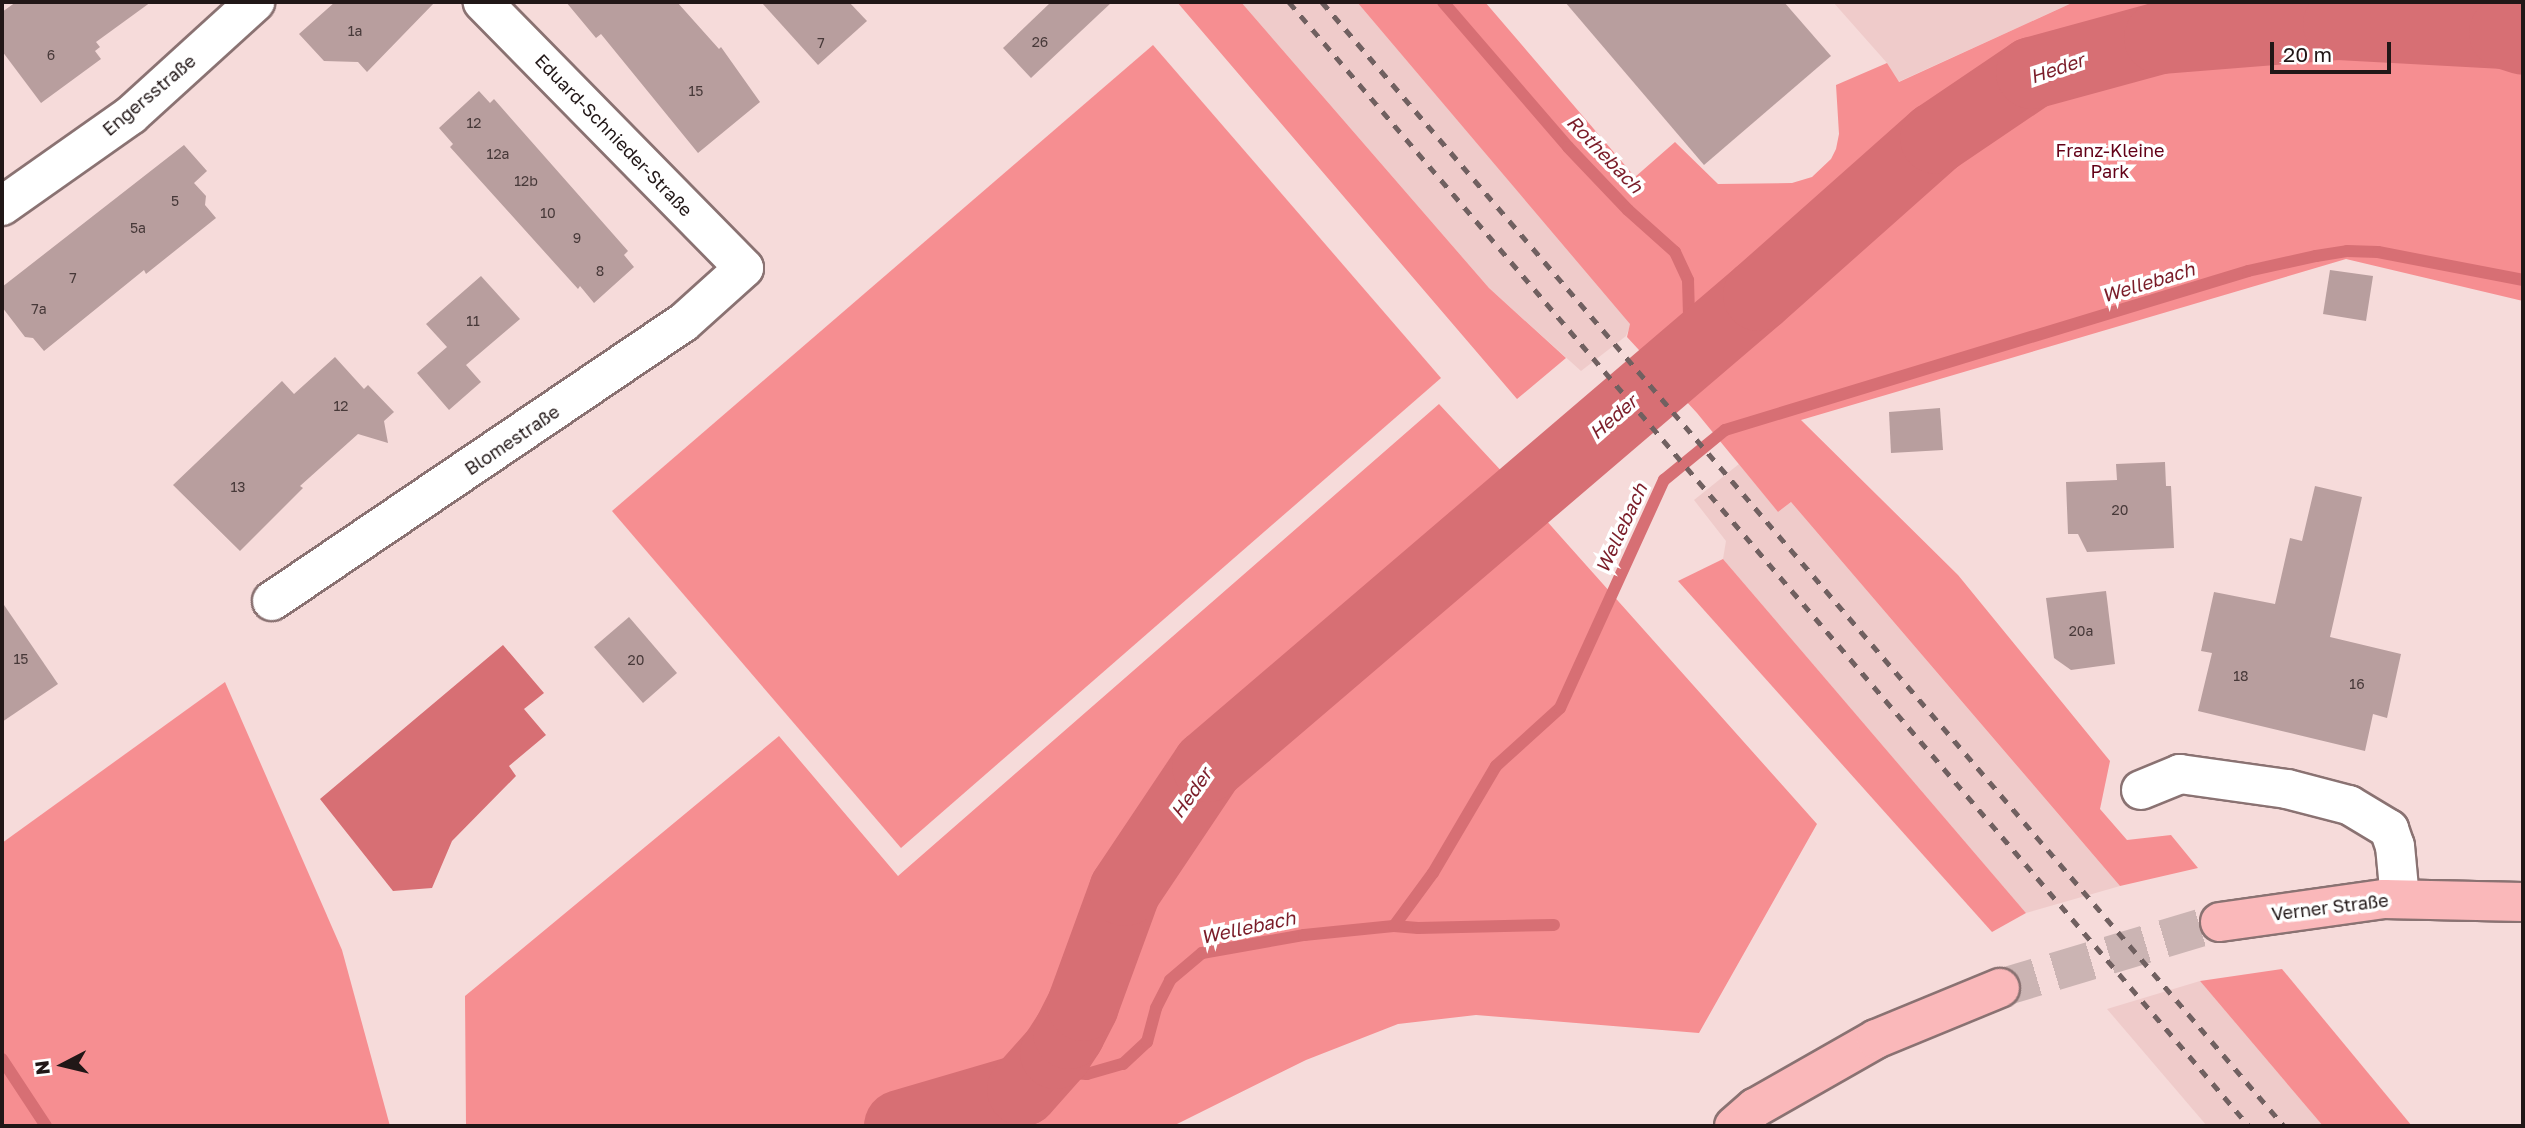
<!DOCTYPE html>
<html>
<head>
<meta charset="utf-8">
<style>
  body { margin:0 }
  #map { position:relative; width:2525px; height:1128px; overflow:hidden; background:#f6dbda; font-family:"Golos Text",sans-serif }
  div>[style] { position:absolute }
  .built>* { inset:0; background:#efcbca }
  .green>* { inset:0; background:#f68e91 }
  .water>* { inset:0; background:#d76f74 }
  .stream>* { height:12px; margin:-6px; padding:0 6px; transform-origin:6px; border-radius:6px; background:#d76f74 }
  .river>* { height:72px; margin:-36px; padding:0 36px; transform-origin:36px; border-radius:36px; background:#d76f74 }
  .building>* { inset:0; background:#b89e9e }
  .major-tunnel>* { height:38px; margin-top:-19px; transform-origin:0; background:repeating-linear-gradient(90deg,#cbb4b3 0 38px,transparent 0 57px) }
  .roads { filter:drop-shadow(2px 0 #8a7272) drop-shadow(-2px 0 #8a7272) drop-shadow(0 2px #8a7272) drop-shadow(0 -2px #8a7272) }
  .minor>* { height:38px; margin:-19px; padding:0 19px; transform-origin:19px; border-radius:19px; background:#fff }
  .major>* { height:38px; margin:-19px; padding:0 19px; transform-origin:19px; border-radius:19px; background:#fab8ba }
  .rail>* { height:5px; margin-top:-2.5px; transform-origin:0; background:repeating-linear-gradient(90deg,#706060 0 9px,transparent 0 18px) }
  span { translate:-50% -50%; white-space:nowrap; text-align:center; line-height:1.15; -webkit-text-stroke:7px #fff; paint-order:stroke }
  .number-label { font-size:14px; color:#473939 }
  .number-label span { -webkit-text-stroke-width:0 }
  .street-label { font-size:18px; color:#211717 }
  .park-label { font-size:18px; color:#630017 }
  .water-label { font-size:19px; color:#7b1d29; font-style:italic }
  .frame { position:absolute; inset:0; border:4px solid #211717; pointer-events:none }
  .north { position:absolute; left:28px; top:1030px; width:70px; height:70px; -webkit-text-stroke:5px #fff; paint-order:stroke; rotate:263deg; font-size:19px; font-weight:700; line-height:28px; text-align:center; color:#211717 }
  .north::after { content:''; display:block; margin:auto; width:24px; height:32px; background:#211717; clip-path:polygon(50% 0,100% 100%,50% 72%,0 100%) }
  .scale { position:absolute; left:2270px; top:42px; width:121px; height:32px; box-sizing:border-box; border:4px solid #211717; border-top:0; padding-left:9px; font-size:21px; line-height:24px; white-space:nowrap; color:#211717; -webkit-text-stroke:5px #fff; paint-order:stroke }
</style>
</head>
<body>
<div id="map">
  <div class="built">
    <i style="clip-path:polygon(1241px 2px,1357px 2px,1631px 324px,1626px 336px,1581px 371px,1489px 288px)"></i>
    <i style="clip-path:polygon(1833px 2px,2074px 2px,1898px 82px,1887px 63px)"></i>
    <i style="clip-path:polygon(1739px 464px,1778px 512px,1791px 502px,2120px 886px,2026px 913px,1723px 559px,1726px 541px,1694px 500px)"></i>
    <i style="clip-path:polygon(2200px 981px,2323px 1126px,2207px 1126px,2107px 1009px)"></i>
  </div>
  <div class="green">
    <i style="clip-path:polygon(1177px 2px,1241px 2px,1489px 288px,1566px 358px,1517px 399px)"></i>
    <i style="clip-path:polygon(1357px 2px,1485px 2px,1635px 177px,1675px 142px,1718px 184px,1792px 183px,1812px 177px,1831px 159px,1836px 149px,1839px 134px,1836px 85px,1887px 63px,1899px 82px,2074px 2px,2523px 2px,2523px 301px,2346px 259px,1801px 420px,1958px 575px,2110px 761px,2100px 809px,2127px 840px,2171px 835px,2198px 868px,2120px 886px,1791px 502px,1778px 512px,1697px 413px,1627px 337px,1630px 324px)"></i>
    <i style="clip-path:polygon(1153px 45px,1441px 378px,901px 848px,612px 511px)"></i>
    <i style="clip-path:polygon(1439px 404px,1506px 476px,1449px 523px,1210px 741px,1159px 805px,1102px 905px,1067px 999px,1009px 1087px,858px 1126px,466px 1126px,465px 996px,779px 736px,898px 876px)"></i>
    <i style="clip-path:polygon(1528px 500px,1817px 824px,1699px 1033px,1476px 1015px,1398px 1024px,1306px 1060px,1173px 1126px,973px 1126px,1034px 1107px,1098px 1006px,1134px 906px,1193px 813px,1239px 757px)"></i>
    <i style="clip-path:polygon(1723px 559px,2026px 913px,1992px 932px,1678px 581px)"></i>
    <i style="clip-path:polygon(225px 682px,342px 950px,390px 1126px,2px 1126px,2px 843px)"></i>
    <i style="clip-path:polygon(2282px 969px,2412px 1126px,2323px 1126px,2200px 981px)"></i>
  </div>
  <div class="water">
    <i style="clip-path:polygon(503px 645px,544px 693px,524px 709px,546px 735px,509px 766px,516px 776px,452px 841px,432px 888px,393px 891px,320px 799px)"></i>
  </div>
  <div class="stream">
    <i style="left:1443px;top:2px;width:191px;rotate:49.2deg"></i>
    <i style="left:1568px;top:147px;width:87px;rotate:46.4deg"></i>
    <i style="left:1628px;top:210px;width:63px;rotate:41.8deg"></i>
    <i style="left:1675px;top:252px;width:31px;rotate:65deg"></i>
    <i style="left:1688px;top:280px;width:73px;rotate:88.4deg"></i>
    <i style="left:1394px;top:926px;width:24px;rotate:5deg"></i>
    <i style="left:1418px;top:928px;width:136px;rotate:-1.3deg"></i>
    <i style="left:2px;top:1059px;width:80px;rotate:56.7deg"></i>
    <i style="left:1041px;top:1071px;width:46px;rotate:3.7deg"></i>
    <i style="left:1087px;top:1074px;width:37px;rotate:-16deg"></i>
    <i style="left:1123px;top:1064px;width:33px;rotate:-43deg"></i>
    <i style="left:1147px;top:1042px;width:35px;rotate:-75deg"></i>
    <i style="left:1156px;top:1008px;width:31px;rotate:-63deg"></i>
    <i style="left:1170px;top:980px;width:42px;rotate:-40.2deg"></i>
    <i style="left:1202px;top:953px;width:104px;rotate:-10deg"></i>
    <i style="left:1304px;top:935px;width:90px;rotate:-5.7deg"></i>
    <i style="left:1394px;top:926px;width:66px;rotate:-53.7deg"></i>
    <i style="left:1433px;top:873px;width:124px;rotate:-59.5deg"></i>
    <i style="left:1496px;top:766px;width:86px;rotate:-42.2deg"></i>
    <i style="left:1560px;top:708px;width:251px;rotate:-65.5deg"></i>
    <i style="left:1664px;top:480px;width:79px;rotate:-39.3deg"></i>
    <i style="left:1725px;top:430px;width:547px;rotate:-16.91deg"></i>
    <i style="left:2248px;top:271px;width:70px;rotate:-12.4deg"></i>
    <i style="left:2316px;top:256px;width:31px;rotate:-9deg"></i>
    <i style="left:2347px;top:251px;width:31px;rotate:2deg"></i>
    <i style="left:2378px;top:252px;width:148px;rotate:10.9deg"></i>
  </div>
  <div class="river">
    <i style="left:900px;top:1126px;width:128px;rotate:-16.3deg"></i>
    <i style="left:1023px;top:1090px;width:50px;rotate:-48.3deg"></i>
    <i style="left:1056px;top:1053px;width:24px;rotate:-57deg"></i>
    <i style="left:1069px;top:1033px;width:31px;rotate:-63deg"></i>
    <i style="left:1083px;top:1005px;width:122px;rotate:-69.9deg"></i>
    <i style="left:1125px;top:890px;width:149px;rotate:-56.2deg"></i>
    <i style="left:1208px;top:766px;width:725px;rotate:-40.52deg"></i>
    <i style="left:1759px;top:295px;width:237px;rotate:-41.6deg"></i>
    <i style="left:1936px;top:138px;width:116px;rotate:-34.1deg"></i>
    <i style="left:2032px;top:73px;width:133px;rotate:-15.3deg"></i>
    <i style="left:2160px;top:38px;width:180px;rotate:-4.5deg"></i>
    <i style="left:2339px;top:24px;width:166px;rotate:3.1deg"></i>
    <i style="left:2505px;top:33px;width:19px;rotate:18deg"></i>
  </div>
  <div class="building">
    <i style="clip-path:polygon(16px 2px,151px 2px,96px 42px,100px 47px,95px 51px,101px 59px,41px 103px,2px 51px,2px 12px)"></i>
    <i style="clip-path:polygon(335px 2px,435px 2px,367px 72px,358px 62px,324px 61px,299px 34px)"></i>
    <i style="clip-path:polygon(566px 2px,677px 2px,719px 49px,721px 47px,760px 102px,698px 153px,601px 34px,596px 38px)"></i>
    <i style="clip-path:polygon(761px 2px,849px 2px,867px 21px,818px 65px)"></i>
    <i style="clip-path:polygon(1051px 2px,1112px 2px,1031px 78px,1003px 48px)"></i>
    <i style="clip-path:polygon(1565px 2px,1784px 2px,1831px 56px,1704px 165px)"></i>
    <i style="clip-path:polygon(479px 91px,490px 103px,494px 99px,628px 251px,624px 255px,634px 267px,594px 303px,580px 286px,578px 289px,450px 147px,453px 144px,439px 128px)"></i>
    <i style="clip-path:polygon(184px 145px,207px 171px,194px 183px,206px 196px,205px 205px,216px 218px,146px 274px,144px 270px,44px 351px,33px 338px,25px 337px,2px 307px,2px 287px)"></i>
    <i style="clip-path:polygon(2330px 270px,2373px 276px,2366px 321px,2323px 314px)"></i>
    <i style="clip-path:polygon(481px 276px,520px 319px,466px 365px,481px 382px,449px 410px,417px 373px,447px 347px,426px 324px)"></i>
    <i style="clip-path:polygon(335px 357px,364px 389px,368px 385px,394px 412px,384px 421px,388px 443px,358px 434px,300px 486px,303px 488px,240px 551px,173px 485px,282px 381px,294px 394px)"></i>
    <i style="clip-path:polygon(1940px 408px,1943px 450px,1891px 453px,1889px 412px)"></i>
    <i style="clip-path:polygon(2165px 462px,2166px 486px,2171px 486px,2174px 548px,2087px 552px,2078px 534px,2068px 534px,2066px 482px,2117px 480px,2116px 464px)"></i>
    <i style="clip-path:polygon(2315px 486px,2362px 497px,2330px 637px,2401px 654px,2387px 718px,2373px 714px,2365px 751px,2198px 711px,2212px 653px,2201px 651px,2214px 592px,2275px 604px,2290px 538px,2302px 541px)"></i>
    <i style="clip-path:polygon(2106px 591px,2115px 664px,2071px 670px,2054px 658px,2046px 598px)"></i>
    <i style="clip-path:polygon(2px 602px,58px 684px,2px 722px)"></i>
    <i style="clip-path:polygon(629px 617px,677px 673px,643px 703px,594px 647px)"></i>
  </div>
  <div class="major-tunnel">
    <i style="left:2000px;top:988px;width:230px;rotate:-16.7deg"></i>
  </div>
  <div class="roads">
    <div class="minor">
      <i style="left:2px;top:206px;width:158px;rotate:-35.2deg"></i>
      <i style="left:131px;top:115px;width:168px;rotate:-42.3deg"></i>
      <i style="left:272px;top:601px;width:496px;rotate:-34.1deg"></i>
      <i style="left:683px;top:323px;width:82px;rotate:-42deg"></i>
      <i style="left:744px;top:268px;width:373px;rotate:-134.5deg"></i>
      <i style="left:2141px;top:790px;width:42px;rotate:-22.3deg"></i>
      <i style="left:2180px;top:774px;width:108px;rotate:8deg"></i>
      <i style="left:2287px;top:789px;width:64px;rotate:14.5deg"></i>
      <i style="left:2349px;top:805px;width:47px;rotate:31deg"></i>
      <i style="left:2389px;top:829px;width:18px;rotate:71deg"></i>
      <i style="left:2395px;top:846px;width:53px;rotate:84.6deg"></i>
    </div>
    <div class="major">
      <i style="left:2220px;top:922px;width:166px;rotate:-8deg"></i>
      <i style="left:2384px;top:899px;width:139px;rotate:1.2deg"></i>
      <i style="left:1734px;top:1126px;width:28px;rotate:-41deg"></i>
      <i style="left:1755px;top:1108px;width:139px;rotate:-29.7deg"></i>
      <i style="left:1876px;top:1039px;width:134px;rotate:-22.4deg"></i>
    </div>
  </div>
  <div class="rail">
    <i style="left:1289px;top:2px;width:1478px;rotate:49.5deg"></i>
    <i style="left:1322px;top:2px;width:1479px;rotate:49.44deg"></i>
  </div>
  <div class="number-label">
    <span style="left:355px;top:31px">1a</span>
    <span style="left:1040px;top:42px">26</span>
    <span style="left:821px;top:43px">7</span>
    <span style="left:51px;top:55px">6</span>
    <span style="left:696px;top:91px">15</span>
    <span style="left:474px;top:123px">12</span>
    <span style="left:498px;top:154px">12a</span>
    <span style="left:526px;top:181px">12b</span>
    <span style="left:175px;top:201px">5</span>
    <span style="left:548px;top:213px">10</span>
    <span style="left:138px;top:228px">5a</span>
    <span style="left:577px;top:238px">9</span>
    <span style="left:600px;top:271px">8</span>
    <span style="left:73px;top:278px">7</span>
    <span style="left:39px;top:309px">7a</span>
    <span style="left:473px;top:321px">11</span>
    <span style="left:341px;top:406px">12</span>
    <span style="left:238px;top:487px">13</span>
    <span style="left:2120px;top:510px">20</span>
    <span style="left:2081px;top:631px">20a</span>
    <span style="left:21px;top:659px">15</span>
    <span style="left:636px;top:660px">20</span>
    <span style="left:2241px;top:676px">18</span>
    <span style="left:2357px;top:684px">16</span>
  </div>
  <div class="street-label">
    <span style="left:149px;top:95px;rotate:-40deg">Engersstraße</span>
    <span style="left:614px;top:135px;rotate:46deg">Eduard-Schnieder-Straße</span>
    <span style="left:512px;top:440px;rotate:-34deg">Blomestraße</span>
    <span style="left:2330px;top:907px;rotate:-7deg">Verner Straße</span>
  </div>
  <div class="park-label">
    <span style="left:2110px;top:161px">Franz-Kleine<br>Park</span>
  </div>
  <div class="water-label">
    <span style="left:2057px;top:68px;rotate:-19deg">Heder</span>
    <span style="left:1605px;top:154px;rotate:46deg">Rothebach</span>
    <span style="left:2148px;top:282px;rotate:-17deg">Wellebach</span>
    <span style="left:1613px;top:417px;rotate:-41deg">Heder</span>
    <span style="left:1621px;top:528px;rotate:-65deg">Wellebach</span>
    <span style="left:1191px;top:793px;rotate:-55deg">Heder</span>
    <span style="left:1248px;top:927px;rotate:-12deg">Wellebach</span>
  </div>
  <div class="frame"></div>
  <div class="north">N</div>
  <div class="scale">20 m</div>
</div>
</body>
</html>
